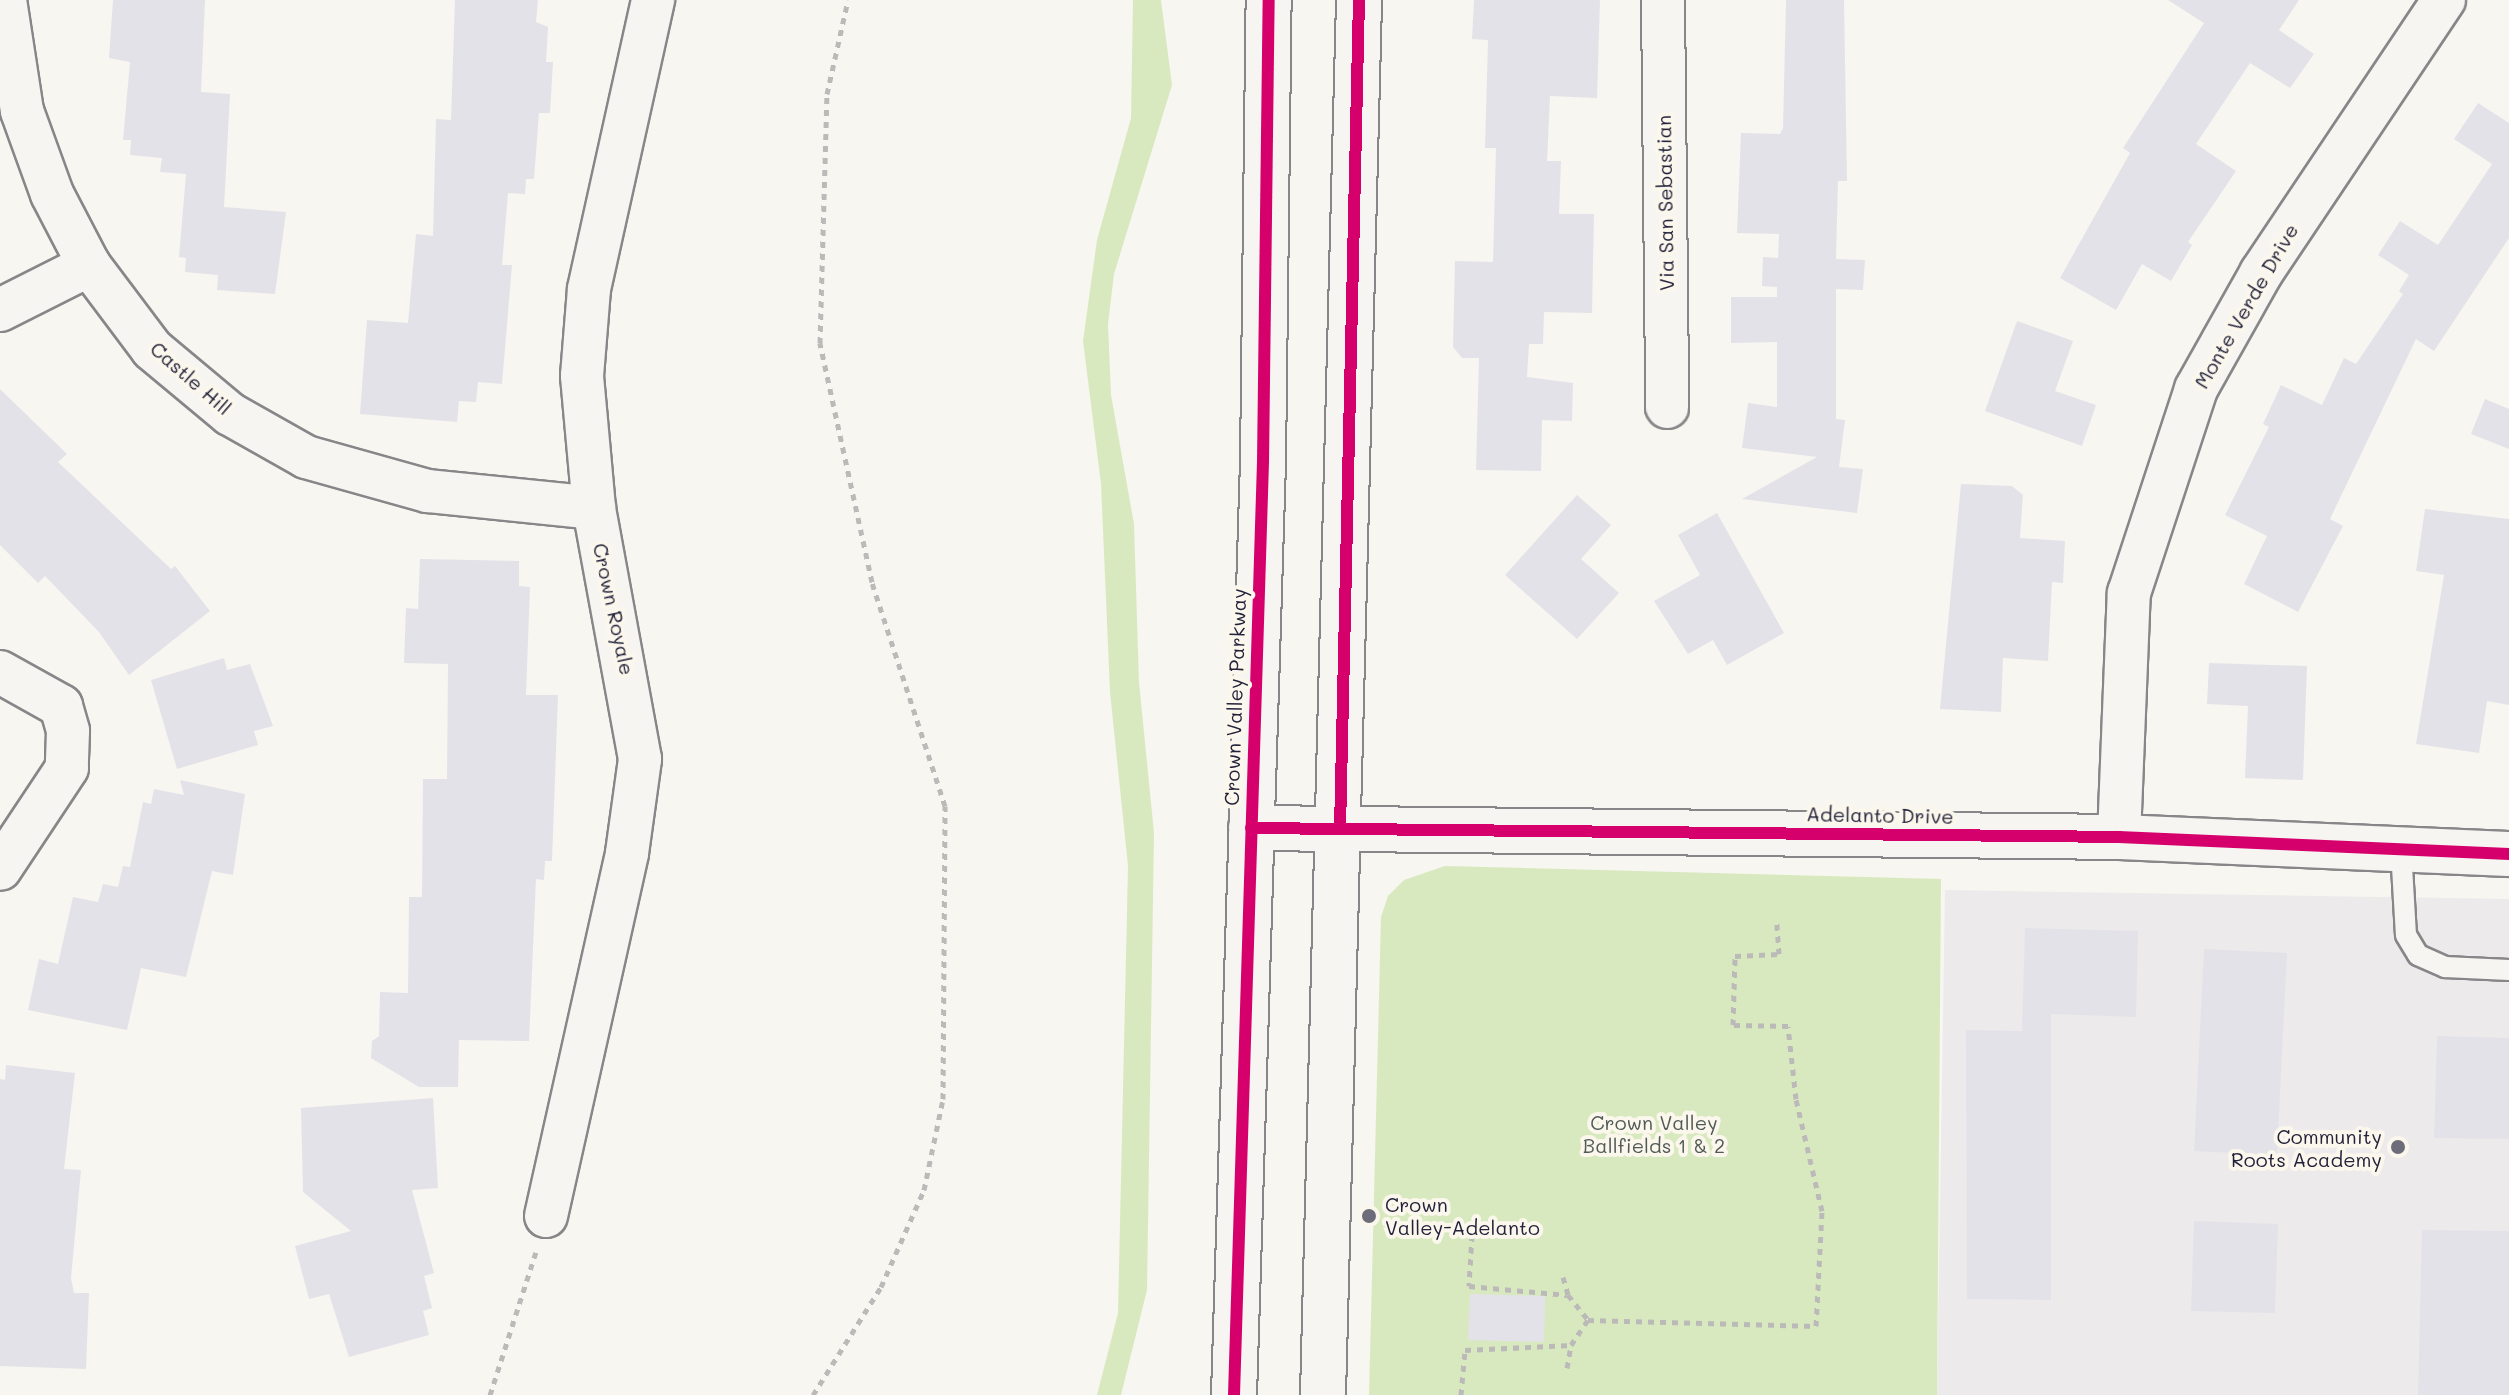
<!DOCTYPE html>
<html>
<head>
<meta charset="utf-8">
<style>
  body { margin:0 }
  #map { position:relative; width:2509px; height:1395px; overflow:hidden; background:#f8f6f0; font-family:Mali,sans-serif }
  div>[style] { position:absolute }
  .built>* { inset:0; background:#edeaeb }
  .green>* { inset:0; background:#d8e9bf }
  .building>* { inset:0; background:#e4e2e9 }
  .path>* { height:5px; margin-top:-2.5px; transform-origin:0; background:repeating-linear-gradient(90deg,#bcbab9 0 6px,transparent 0 12px) }
  .roads { filter:drop-shadow(2px 0 #878688) drop-shadow(-2px 0 #878688) drop-shadow(0 2px #878688) drop-shadow(0 -2px #878688) }
  .lane>* { height:20px; margin:-10px; padding:0 10px; transform-origin:10px; border-radius:10px; background:#f6f5f1 }
  .street>* { height:42px; margin:-21px; padding:0 21px; transform-origin:21px; border-radius:21px; background:#f6f5f1 }
  .secondary>* { height:44px; margin:-22px; padding:0 22px; transform-origin:22px; border-radius:22px; background:#f6f5f1 }
  .primary>* { height:44px; margin:-22px; padding:0 22px; transform-origin:22px; border-radius:22px; background:#f6f5f1 }
  .cycleway>* { height:12px; margin:-6px; padding:0 6px; transform-origin:6px; border-radius:6px; background:#d6006c }
  .dots>* { width:22px; height:22px; translate:-50% -50%; box-sizing:border-box; border:4px solid #fbf7ec; border-radius:50% }
  span { translate:-50% -50%; white-space:nowrap; text-align:center; line-height:1.15; -webkit-text-stroke:8px #fbf7ec; paint-order:stroke }
  .street-label { font-size:20px; color:#22223b }
  .park-label { font-size:20px; color:#515a57 }
  .poi-label { font-size:20px; color:#22223b }
  .right { translate:-100% -50%; text-align:right }
  .left { translate:0 -50%; text-align:left }
</style>
</head>
<body>
<div id="map">
  <div class="built">
    <i style="clip-path:polygon(1945px 890px,2509px 899px,2509px 1395px,1937px 1395px)"></i>
  </div>
  <div class="green">
    <i style="clip-path:polygon(1133px 0,1161px 0,1172px 85px,1114px 274px,1108px 324px,1111px 395px,1134px 524px,1139px 682px,1154px 833px,1147px 1290px,1121px 1395px,1097px 1395px,1118px 1313px,1128px 866px,1110px 692px,1101px 484px,1083px 341px,1097px 240px,1131px 118px)"></i>
    <i style="clip-path:polygon(1445px 866px,1941px 879px,1937px 1395px,1369px 1395px,1381px 917px,1388px 896px,1404px 880px)"></i>
  </div>
  <div class="building">
    <i style="clip-path:polygon(113px 0,205px 0,201px 92px,230px 94px,224px 207px,286px 212px,275px 294px,217px 290px,218px 275px,185px 272px,186px 258px,179px 257px,186px 174px,160px 172px,162px 158px,130px 155px,131px 140px,123px 140px,130px 62px,109px 58px)"></i>
    <i style="clip-path:polygon(455px 0,538px 0,536px 22px,548px 27px,546px 62px,553px 62px,550px 113px,539px 113px,534px 179px,526px 179px,525px 194px,508px 193px,502px 265px,512px 265px,502px 384px,478px 382px,476px 402px,459px 401px,457px 422px,360px 414px,367px 320px,408px 323px,416px 234px,433px 236px,436px 119px,451px 120px)"></i>
    <i style="clip-path:polygon(1474px 0,1600px 0,1597px 98px,1550px 96px,1547px 161px,1561px 161px,1559px 214px,1594px 214px,1592px 313px,1544px 312px,1543px 344px,1529px 344px,1527px 377px,1573px 383px,1572px 421px,1542px 420px,1541px 471px,1476px 470px,1479px 358px,1462px 358px,1453px 347px,1455px 261px,1493px 262px,1496px 148px,1485px 148px,1488px 40px,1472px 39px)"></i>
    <i style="clip-path:polygon(1786px 0,1844px 0,1847px 181px,1838px 181px,1836px 259px,1865px 260px,1863px 290px,1836px 289px,1836px 419px,1845px 420px,1839px 467px,1863px 469px,1857px 513px,1742px 499px,1817px 457px,1742px 448px,1748px 403px,1777px 407px,1777px 342px,1731px 343px,1731px 297px,1777px 297px,1777px 287px,1762px 286px,1763px 257px,1778px 258px,1779px 234px,1737px 233px,1741px 133px,1780px 134px,1783px 128px)"></i>
    <i style="clip-path:polygon(2168px 0,2299px 0,2279px 30px,2314px 54px,2290px 88px,2250px 63px,2196px 144px,2236px 171px,2188px 242px,2192px 245px,2171px 281px,2142px 264px,2116px 310px,2060px 278px,2130px 153px,2123px 148px,2204px 23px)"></i>
    <i style="clip-path:polygon(2478px 103px,2509px 123px,2509px 238px,2434px 351px,2416px 339px,2330px 519px,2343px 526px,2298px 612px,2244px 584px,2267px 536px,2225px 515px,2269px 427px,2263px 424px,2281px 385px,2322px 405px,2344px 358px,2356px 364px,2403px 294px,2399px 291px,2409px 275px,2378px 255px,2400px 221px,2438px 245px,2492px 164px,2454px 139px)"></i>
    <i style="clip-path:polygon(2017px 321px,2073px 341px,2055px 391px,2096px 405px,2082px 446px,1985px 411px)"></i>
    <i style="clip-path:polygon(0 389px,67px 454px,58px 462px,171px 569px,175px 566px,210px 611px,129px 675px,99px 632px,45px 576px,38px 583px,0 545px)"></i>
    <i style="clip-path:polygon(2485px 399px,2509px 409px,2509px 449px,2471px 434px)"></i>
    <i style="clip-path:polygon(1961px 484px,2012px 486px,2023px 495px,2020px 538px,2065px 541px,2063px 583px,2052px 582px,2048px 661px,2003px 658px,2001px 712px,1940px 709px)"></i>
    <i style="clip-path:polygon(1577px 495px,1611px 525px,1581px 559px,1619px 593px,1577px 639px,1505px 575px)"></i>
    <i style="clip-path:polygon(2425px 509px,2509px 519px,2509px 705px,2487px 701px,2479px 753px,2416px 744px,2444px 575px,2416px 571px)"></i>
    <i style="clip-path:polygon(1717px 513px,1784px 633px,1727px 665px,1713px 640px,1688px 654px,1654px 601px,1700px 575px,1678px 535px)"></i>
    <i style="clip-path:polygon(420px 559px,519px 561px,519px 586px,530px 587px,526px 695px,558px 695px,552px 861px,545px 861px,544px 880px,536px 879px,529px 1041px,459px 1040px,458px 1087px,419px 1087px,371px 1058px,372px 1041px,379px 1036px,380px 992px,408px 993px,409px 897px,422px 897px,423px 779px,447px 779px,448px 664px,404px 663px,406px 608px,418px 609px)"></i>
    <i style="clip-path:polygon(224px 658px,227px 670px,250px 664px,273px 726px,254px 731px,258px 745px,177px 769px,151px 680px)"></i>
    <i style="clip-path:polygon(2209px 663px,2307px 666px,2303px 780px,2245px 778px,2248px 706px,2207px 704px)"></i>
    <i style="clip-path:polygon(180px 780px,245px 794px,233px 875px,212px 871px,186px 977px,141px 968px,127px 1030px,28px 1010px,39px 959px,58px 964px,73px 897px,98px 902px,103px 884px,118px 887px,123px 866px,130px 867px,143px 802px,151px 804px,154px 789px,184px 795px)"></i>
    <i style="clip-path:polygon(2025px 928px,2138px 931px,2136px 1017px,2051px 1014px,2051px 1300px,1967px 1299px,1966px 1030px,2022px 1031px)"></i>
    <i style="clip-path:polygon(2204px 949px,2287px 953px,2277px 1155px,2194px 1151px)"></i>
    <i style="clip-path:polygon(2437px 1036px,2509px 1038px,2509px 1139px,2434px 1138px)"></i>
    <i style="clip-path:polygon(6px 1065px,75px 1073px,64px 1169px,81px 1170px,71px 1278px,74px 1293px,89px 1293px,86px 1369px,0 1366px,0 1079px,5px 1080px)"></i>
    <i style="clip-path:polygon(433px 1098px,438px 1188px,412px 1190px,434px 1273px,424px 1276px,432px 1308px,423px 1311px,429px 1335px,349px 1357px,329px 1294px,309px 1299px,295px 1246px,351px 1231px,303px 1192px,301px 1108px)"></i>
    <i style="clip-path:polygon(2194px 1221px,2278px 1224px,2275px 1313px,2191px 1311px)"></i>
    <i style="clip-path:polygon(2422px 1230px,2509px 1231px,2509px 1395px,2418px 1395px)"></i>
    <i style="clip-path:polygon(1470px 1294px,1545px 1296px,1544px 1342px,1468px 1340px)"></i>
  </div>
  <div class="path">
    <i style="left:1472px;top:1235px;width:51px;rotate:93.4deg"></i>
    <i style="left:1469px;top:1286px;width:99px;rotate:5.2deg"></i>
    <i style="left:1568px;top:1295px;width:32px;rotate:51deg"></i>
    <i style="left:1588px;top:1320px;width:228px;rotate:1.5deg"></i>
    <i style="left:1816px;top:1326px;width:115px;rotate:-87deg"></i>
    <i style="left:1822px;top:1211px;width:115px;rotate:-103.1deg"></i>
    <i style="left:1796px;top:1099px;width:73px;rotate:-96.3deg"></i>
    <i style="left:1788px;top:1026px;width:55px;rotate:-179deg"></i>
    <i style="left:1733px;top:1025px;width:69px;rotate:-88.3deg"></i>
    <i style="left:1735px;top:956px;width:44px;rotate:-2.6deg"></i>
    <i style="left:1779px;top:954px;width:31px;rotate:-94deg"></i>
    <i style="left:1563px;top:1277px;width:19px;rotate:74deg"></i>
    <i style="left:1567px;top:1368px;width:23px;rotate:-80deg"></i>
    <i style="left:1571px;top:1345px;width:30px;rotate:-56deg"></i>
    <i style="left:490px;top:1395px;width:150px;rotate:-72.2deg"></i>
    <i style="left:813px;top:1395px;width:128px;rotate:-57.8deg"></i>
    <i style="left:881px;top:1287px;width:106px;rotate:-66.1deg"></i>
    <i style="left:924px;top:1190px;width:93px;rotate:-78.2deg"></i>
    <i style="left:943px;top:1099px;width:293px;rotate:-89.6deg"></i>
    <i style="left:945px;top:806px;width:236px;rotate:-108.1deg"></i>
    <i style="left:872px;top:582px;width:245px;rotate:-102.3deg"></i>
    <i style="left:820px;top:343px;width:249px;rotate:-88.4deg"></i>
    <i style="left:827px;top:94px;width:96px;rotate:-77.4deg"></i>
    <i style="left:1461px;top:1395px;width:45px;rotate:-84.9deg"></i>
    <i style="left:1465px;top:1350px;width:106px;rotate:-2.7deg"></i>
  </div>
  <div class="roads">
    <div class="lane">
      <i style="left:2401px;top:849px;width:86px;rotate:86.7deg"></i>
      <i style="left:2406px;top:935px;width:23px;rotate:59deg"></i>
      <i style="left:2418px;top:955px;width:30px;rotate:24deg"></i>
      <i style="left:2445px;top:967px;width:64px;rotate:2.7deg"></i>
    </div>
    <div class="street">
      <i style="left:5px;top:0;width:112px;rotate:81.3deg"></i>
      <i style="left:22px;top:111px;width:88px;rotate:70.1deg"></i>
      <i style="left:52px;top:194px;width:80px;rotate:62.5deg"></i>
      <i style="left:89px;top:265px;width:105px;rotate:53.1deg"></i>
      <i style="left:152px;top:349px;width:102px;rotate:39.8deg"></i>
      <i style="left:230px;top:414px;width:87px;rotate:29.5deg"></i>
      <i style="left:306px;top:457px;width:127px;rotate:15.6deg"></i>
      <i style="left:428px;top:491px;width:167px;rotate:5.8deg"></i>
      <i style="left:1663px;top:0;width:407px;rotate:89.4deg"></i>
      <i style="left:0;top:310px;width:100px;rotate:-26.8deg"></i>
      <i style="left:0;top:672px;width:70px;rotate:29.1deg"></i>
      <i style="left:61px;top:706px;width:26px;rotate:74deg"></i>
      <i style="left:68px;top:731px;width:37px;rotate:92deg"></i>
      <i style="left:67px;top:768px;width:121px;rotate:123.6deg"></i>
      <i style="left:2119px;top:837px;width:244px;rotate:-87.7deg"></i>
      <i style="left:2129px;top:593px;width:215px;rotate:-71.8deg"></i>
      <i style="left:2196px;top:389px;width:133px;rotate:-60.7deg"></i>
      <i style="left:2261px;top:273px;width:329px;rotate:-56.2deg"></i>
      <i style="left:546px;top:1216px;width:372px;rotate:-77.4deg"></i>
      <i style="left:627px;top:853px;width:95px;rotate:-82.1deg"></i>
      <i style="left:640px;top:759px;width:255px;rotate:-100.4deg"></i>
      <i style="left:594px;top:508px;width:133px;rotate:-95.2deg"></i>
      <i style="left:582px;top:376px;width:87px;rotate:-85.4deg"></i>
      <i style="left:589px;top:289px;width:296px;rotate:-77.5deg"></i>
    </div>
    <div class="secondary">
      <i style="left:1251px;top:828px;width:868px;rotate:0.59deg"></i>
      <i style="left:2119px;top:837px;width:390px;rotate:2.5deg"></i>
    </div>
    <div class="primary">
      <i style="left:1234px;top:1395px;width:933px;rotate:-88.22deg"></i>
      <i style="left:1263px;top:462px;width:462px;rotate:-89.3deg"></i>
      <i style="left:1323px;top:1395px;width:1395px;rotate:-88.52deg"></i>
    </div>
  </div>
  <div class="cycleway">
    <i style="left:1251px;top:828px;width:868px;rotate:0.59deg"></i>
    <i style="left:2119px;top:837px;width:390px;rotate:2.5deg"></i>
    <i style="left:1340px;top:829px;width:829px;rotate:-88.69deg"></i>
    <i style="left:1234px;top:1395px;width:933px;rotate:-88.22deg"></i>
    <i style="left:1263px;top:462px;width:462px;rotate:-89.3deg"></i>
  </div>
  <div class="dots">
    <i style="left:2398px;top:1147px;background:#6d6c7a"></i>
    <i style="left:1369px;top:1216px;background:#6d6c7a"></i>
  </div>
  <div class="street-label">
    <span style="left:1665px;top:203px;rotate:-91deg">Via San Sebastian</span>
    <span style="left:2246px;top:306px;rotate:-60deg">Monte Verde Drive</span>
    <span style="left:191px;top:378px;rotate:41deg">Castle Hill</span>
    <span style="left:614px;top:609px;rotate:78deg">Crown Royale</span>
    <span style="left:1235px;top:697px;rotate:-88deg">Crown Valley Parkway</span>
    <span style="left:1880px;top:815px;rotate:1deg">Adelanto Drive</span>
  </div>
  <div class="park-label">
    <span style="left:1654px;top:1134px">Crown Valley<br>Ballfields 1 &amp; 2</span>
  </div>
  <div class="poi-label">
    <span class="right" style="left:2382px;top:1148px">Community<br>Roots Academy</span>
    <span class="left" style="left:1385px;top:1216px">Crown<br>Valley-Adelanto</span>
  </div>
</div>
</body>
</html>
